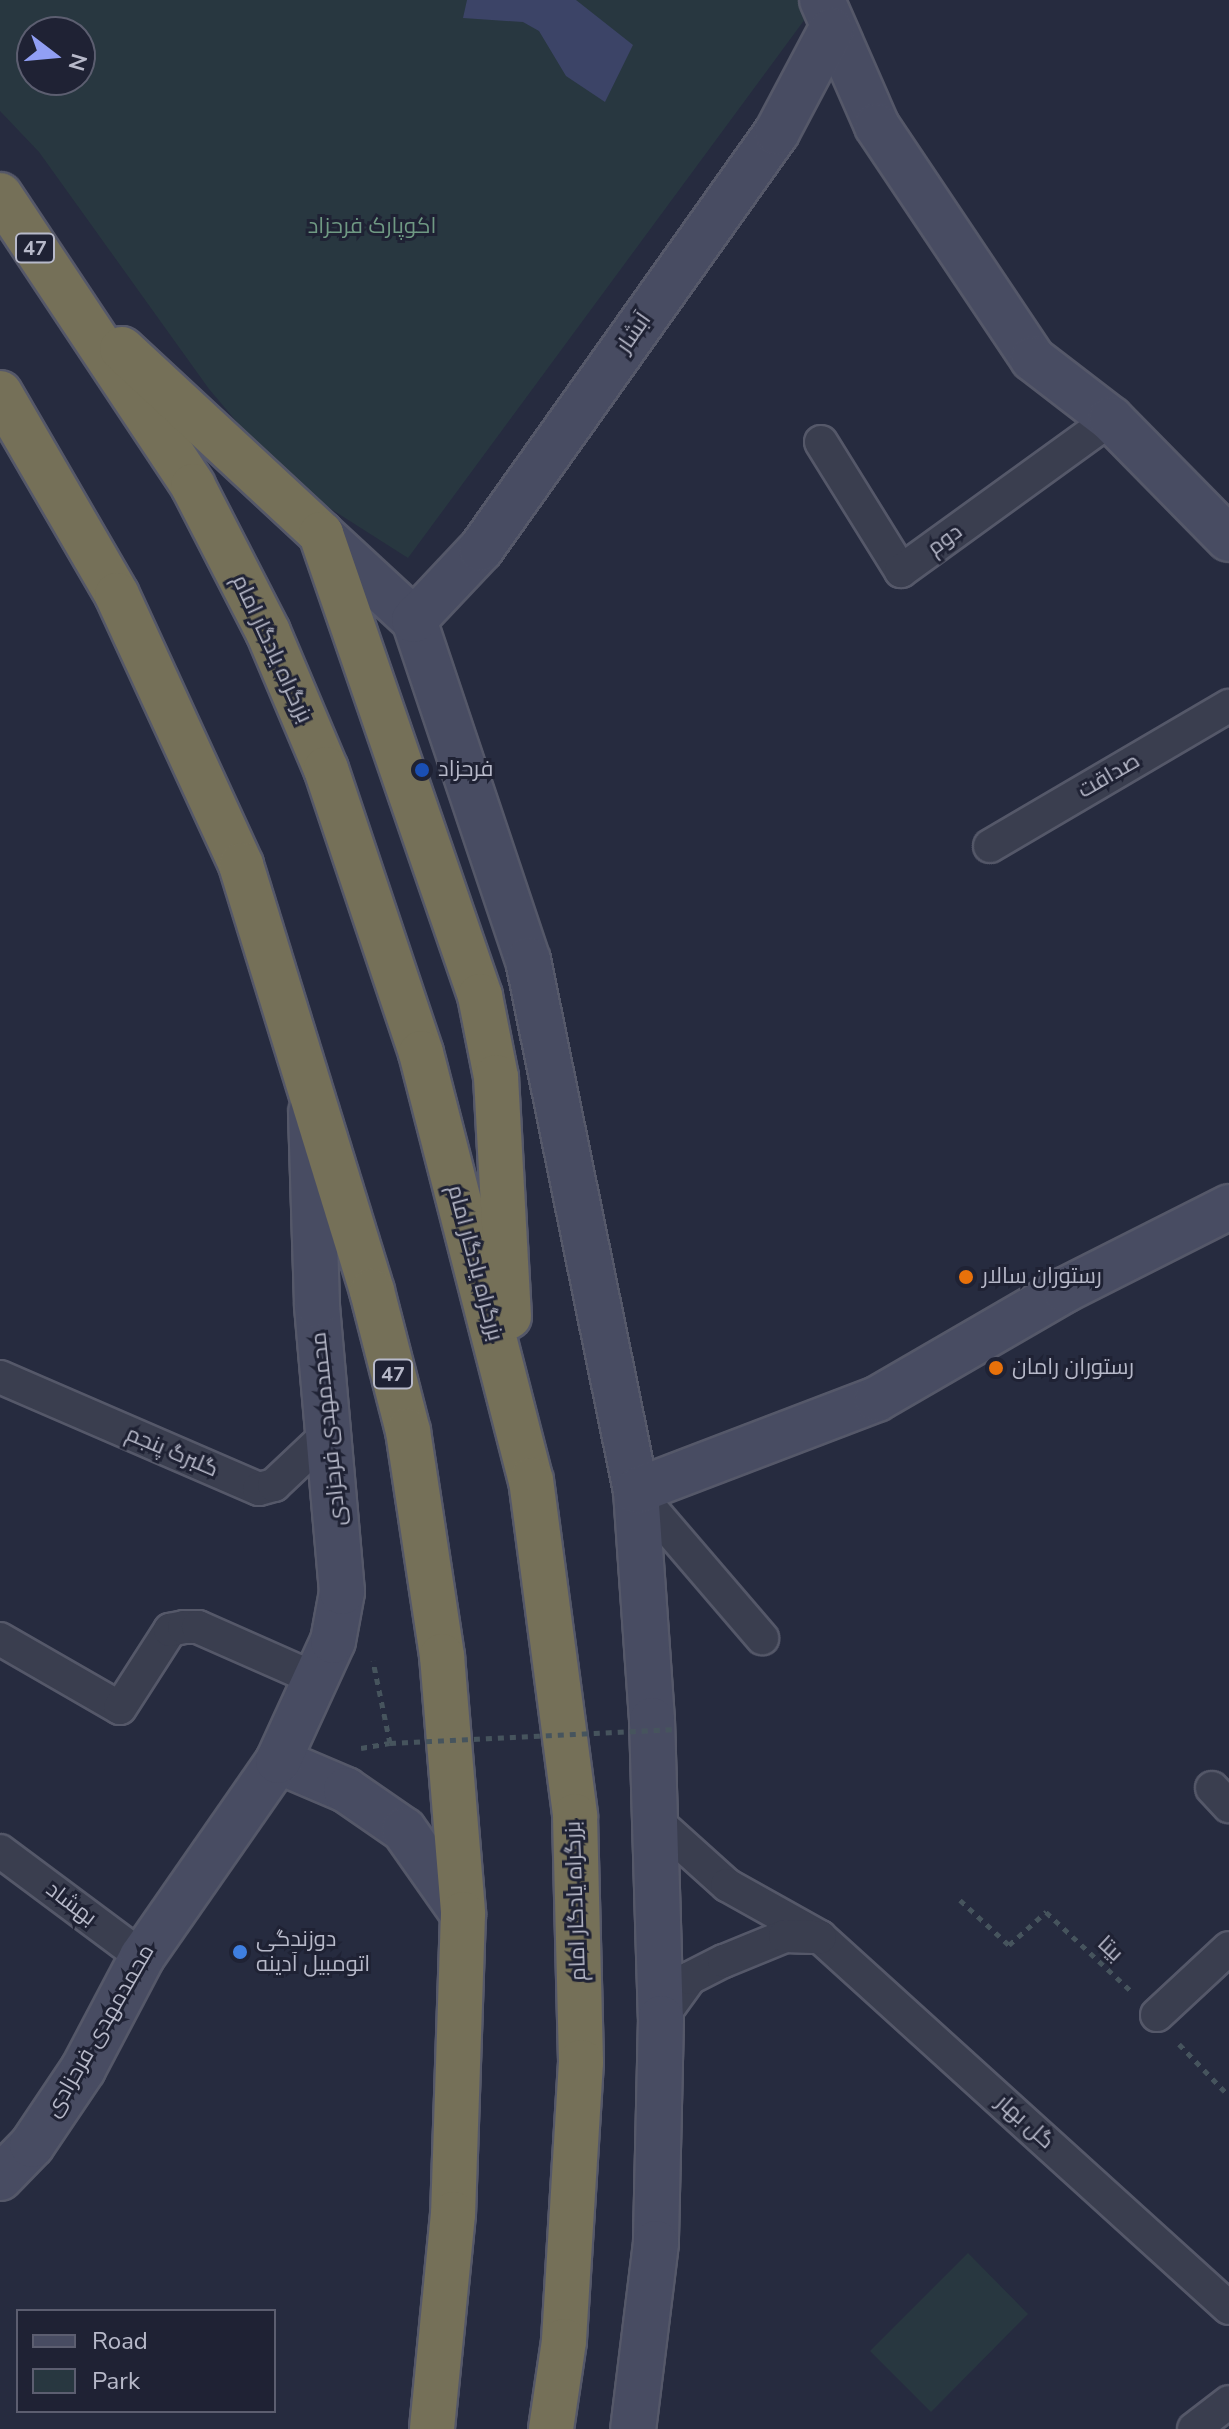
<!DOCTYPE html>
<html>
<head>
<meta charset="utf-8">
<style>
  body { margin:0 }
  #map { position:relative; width:1229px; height:2429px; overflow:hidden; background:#262b3f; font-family:"Nunito Sans",Cairo,sans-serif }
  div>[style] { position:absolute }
  .green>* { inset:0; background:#283740 }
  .water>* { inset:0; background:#3c4467 }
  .path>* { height:5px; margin-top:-2.5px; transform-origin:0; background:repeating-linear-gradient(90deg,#46545d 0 6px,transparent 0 12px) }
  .roads { filter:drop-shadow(2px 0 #555869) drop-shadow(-2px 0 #555869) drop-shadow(0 2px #555869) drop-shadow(0 -2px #555869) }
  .street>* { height:32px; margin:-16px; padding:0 16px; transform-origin:16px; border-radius:16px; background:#3a3e4f }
  .secondary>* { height:44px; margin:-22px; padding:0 22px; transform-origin:22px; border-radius:22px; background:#484c62 }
  .highway>* { height:44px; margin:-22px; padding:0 22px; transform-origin:22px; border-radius:22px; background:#757058 }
  .path-bridge>* { height:5px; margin-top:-2.5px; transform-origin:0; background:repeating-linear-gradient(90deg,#46545d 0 6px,transparent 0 12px) }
  .dots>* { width:22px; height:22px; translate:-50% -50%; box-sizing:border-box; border:4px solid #1f2234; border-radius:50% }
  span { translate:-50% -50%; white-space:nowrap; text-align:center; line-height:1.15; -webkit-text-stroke:6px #1f2234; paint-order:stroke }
  .shield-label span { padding:2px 6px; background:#1f2234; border:2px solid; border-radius:6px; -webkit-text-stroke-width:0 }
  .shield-label { font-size:20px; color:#b7b9c9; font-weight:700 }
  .park-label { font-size:22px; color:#6f9983 }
  .street-label { font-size:22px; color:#b7b9c9 }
  .poi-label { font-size:22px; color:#b7b9c9 }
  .left { translate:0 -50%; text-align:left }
  .legend { position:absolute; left:16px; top:2309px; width:260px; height:104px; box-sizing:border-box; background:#1f2234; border:2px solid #5c5e70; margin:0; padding:10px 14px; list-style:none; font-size:24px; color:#b7b9c9 }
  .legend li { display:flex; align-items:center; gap:16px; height:40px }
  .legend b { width:40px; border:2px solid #5c5e70 }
  .north { position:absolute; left:16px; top:16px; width:80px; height:80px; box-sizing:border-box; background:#1f2234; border:2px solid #5c5e70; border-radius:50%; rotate:106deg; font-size:22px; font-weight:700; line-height:32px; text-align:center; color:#b7b9c9 }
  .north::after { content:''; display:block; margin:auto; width:28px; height:36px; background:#919ff4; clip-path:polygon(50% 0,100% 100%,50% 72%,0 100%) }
</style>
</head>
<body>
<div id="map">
  <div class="green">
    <i style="clip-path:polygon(evenodd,0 0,819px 0,408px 558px,287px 481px,209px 389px,39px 152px,0 111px,0 0,32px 32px,80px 32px,80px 80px,32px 80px,32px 32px)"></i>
    <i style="clip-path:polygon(968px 2253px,1028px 2314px,931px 2412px,870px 2351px)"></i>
  </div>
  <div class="water">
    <i style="clip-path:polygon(467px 0,576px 0,633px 45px,605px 102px,566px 76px,539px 31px,523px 22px,463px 18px)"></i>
  </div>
  <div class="path">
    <i style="left:361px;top:1748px;width:29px;rotate:-10deg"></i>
    <i style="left:390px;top:1743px;width:84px;rotate:-101.7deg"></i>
    <i style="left:960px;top:1900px;width:67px;rotate:42.6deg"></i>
    <i style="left:1009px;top:1945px;width:50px;rotate:-41.7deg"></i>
    <i style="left:1046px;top:1912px;width:115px;rotate:42.9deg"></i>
    <i style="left:1179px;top:2044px;width:72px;rotate:46.1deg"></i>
  </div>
  <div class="roads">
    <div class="street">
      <i style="left:821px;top:442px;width:152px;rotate:58.2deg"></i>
      <i style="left:901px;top:571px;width:259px;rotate:-35.9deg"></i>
      <i style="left:990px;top:846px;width:277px;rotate:-30.4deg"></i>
      <i style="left:0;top:1377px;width:282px;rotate:23.4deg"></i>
      <i style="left:259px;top:1489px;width:16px;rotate:-15deg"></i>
      <i style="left:274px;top:1485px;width:77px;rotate:-43.4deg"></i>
      <i style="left:636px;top:1491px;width:194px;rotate:49.4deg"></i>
      <i style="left:0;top:1639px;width:138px;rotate:29.9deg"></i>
      <i style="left:120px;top:1708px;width:93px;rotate:-57.3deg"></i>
      <i style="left:170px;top:1630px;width:14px;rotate:-12deg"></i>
      <i style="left:184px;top:1627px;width:14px"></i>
      <i style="left:198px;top:1627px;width:129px;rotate:23.8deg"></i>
      <i style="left:1212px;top:1788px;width:25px;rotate:47deg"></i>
      <i style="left:656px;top:1821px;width:96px;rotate:42deg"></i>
      <i style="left:727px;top:1885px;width:107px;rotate:29.2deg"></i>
      <i style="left:820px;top:1937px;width:552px;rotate:42.21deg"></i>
      <i style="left:0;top:1851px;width:177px;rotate:36.7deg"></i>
      <i style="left:1157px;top:2015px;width:98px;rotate:-42.9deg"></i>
      <i style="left:661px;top:2018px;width:49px;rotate:-54.1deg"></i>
      <i style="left:690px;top:1978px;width:38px;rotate:-27deg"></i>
      <i style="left:724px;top:1961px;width:66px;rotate:-22.3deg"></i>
      <i style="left:785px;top:1936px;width:35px;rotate:2deg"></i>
      <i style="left:1194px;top:2429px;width:44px;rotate:-37.6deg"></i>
    </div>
    <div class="secondary">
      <i style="left:822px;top:0;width:137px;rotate:66.4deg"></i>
      <i style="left:877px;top:126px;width:280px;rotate:56.2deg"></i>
      <i style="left:1033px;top:359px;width:98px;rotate:37.6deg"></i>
      <i style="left:1111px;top:419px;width:168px;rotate:45.5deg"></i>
      <i style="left:321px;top:534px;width:127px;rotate:42.8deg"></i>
      <i style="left:414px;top:620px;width:359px;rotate:71.5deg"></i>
      <i style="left:528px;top:960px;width:542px;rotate:78.5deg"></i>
      <i style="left:636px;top:1491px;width:230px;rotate:86deg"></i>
      <i style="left:652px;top:1720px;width:298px;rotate:88.3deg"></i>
      <i style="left:661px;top:2018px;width:225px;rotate:91.3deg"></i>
      <i style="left:656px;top:2243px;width:187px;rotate:97deg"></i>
      <i style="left:414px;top:620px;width:98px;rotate:-46.7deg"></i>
      <i style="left:481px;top:549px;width:511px;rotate:-54.63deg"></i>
      <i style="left:777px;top:132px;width:115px;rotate:-62.1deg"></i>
      <i style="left:636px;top:1491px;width:258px;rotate:-20.9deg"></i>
      <i style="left:877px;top:1399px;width:217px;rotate:-30.1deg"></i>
      <i style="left:1065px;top:1290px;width:184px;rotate:-26.8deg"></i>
      <i style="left:278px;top:1761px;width:74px;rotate:23.1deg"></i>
      <i style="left:346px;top:1790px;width:70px;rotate:34.6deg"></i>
      <i style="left:404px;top:1830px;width:103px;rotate:54.9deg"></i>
      <i style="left:0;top:2178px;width:46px;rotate:-45.9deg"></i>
      <i style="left:32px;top:2145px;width:92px;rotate:-56.1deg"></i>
      <i style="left:83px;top:2069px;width:127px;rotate:-62.2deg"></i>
      <i style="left:142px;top:1957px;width:239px;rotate:-55.2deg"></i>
      <i style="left:278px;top:1761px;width:132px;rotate:-65.4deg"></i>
      <i style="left:333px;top:1641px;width:50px;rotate:-79.6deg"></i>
      <i style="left:342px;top:1592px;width:289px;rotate:-95deg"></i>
      <i style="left:317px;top:1304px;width:192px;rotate:-91.8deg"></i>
    </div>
    <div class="highway">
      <i style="left:0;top:195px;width:349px;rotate:56.4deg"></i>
      <i style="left:193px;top:486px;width:164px;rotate:62.8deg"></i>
      <i style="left:268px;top:632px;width:149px;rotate:67.1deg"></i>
      <i style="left:326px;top:769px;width:299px;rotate:71.5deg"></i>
      <i style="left:421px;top:1053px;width:441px;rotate:75.6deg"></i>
      <i style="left:531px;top:1480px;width:339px;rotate:82.5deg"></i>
      <i style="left:575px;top:1816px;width:246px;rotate:88.6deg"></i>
      <i style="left:581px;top:2062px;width:280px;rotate:93.5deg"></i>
      <i style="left:564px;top:2341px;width:89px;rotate:98.4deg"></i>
      <i style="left:122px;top:349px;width:272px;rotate:42.9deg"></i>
      <i style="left:321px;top:534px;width:489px;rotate:71deg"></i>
      <i style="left:480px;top:996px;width:83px;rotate:78.8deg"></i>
      <i style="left:496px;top:1077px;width:240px;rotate:86.9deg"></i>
      <i style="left:0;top:393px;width:233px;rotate:59.9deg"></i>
      <i style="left:117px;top:595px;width:297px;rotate:65.3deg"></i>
      <i style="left:241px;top:865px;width:446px;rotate:72.9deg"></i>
      <i style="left:372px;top:1291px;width:145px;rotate:75.6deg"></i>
      <i style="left:408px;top:1431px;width:228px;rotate:81.4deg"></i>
      <i style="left:442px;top:1656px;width:259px;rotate:85.3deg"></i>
      <i style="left:463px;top:1914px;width:300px;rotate:91.9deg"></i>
      <i style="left:453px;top:2214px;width:216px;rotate:95.6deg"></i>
    </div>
  </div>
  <div class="path-bridge">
    <i style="left:390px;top:1743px;width:287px;rotate:-2.8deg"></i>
  </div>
  <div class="dots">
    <i style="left:422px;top:770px;background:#1a4fb4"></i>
    <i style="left:966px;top:1277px;background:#e8710a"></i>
    <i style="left:996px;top:1368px;background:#e8710a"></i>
    <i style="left:240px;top:1952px;background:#3f7fe0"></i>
  </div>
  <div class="shield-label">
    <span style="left:35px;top:248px">47</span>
    <span style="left:393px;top:1374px">47</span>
  </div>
  <div class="park-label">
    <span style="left:372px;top:227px">اکوپارک فرحزاد</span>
  </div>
  <div class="street-label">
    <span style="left:634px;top:333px;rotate:-55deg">آبشار</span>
    <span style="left:945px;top:540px;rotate:-36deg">دوم</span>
    <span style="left:272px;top:649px;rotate:65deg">بزرگراه یادگار امام</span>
    <span style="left:1109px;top:776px;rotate:-30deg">صداقت</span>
    <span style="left:475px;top:1263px;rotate:75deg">بزرگراه یادگار امام</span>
    <span style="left:329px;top:1429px;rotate:-96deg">محمدمهدی فرحزادی</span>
    <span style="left:172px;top:1452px;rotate:23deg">گلبرگ پنجم</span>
    <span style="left:576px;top:1901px;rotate:-92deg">بزرگراه یادگار امام</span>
    <span style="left:71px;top:1904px;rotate:37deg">بهشاد</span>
    <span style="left:1110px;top:1949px;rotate:43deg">بیتا</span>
    <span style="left:100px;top:2031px;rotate:-60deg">محمدمهدی فرحزادی</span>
    <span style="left:1025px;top:2122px;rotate:42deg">گل بهار</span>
  </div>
  <div class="poi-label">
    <span class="left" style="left:438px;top:770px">فرحزاد</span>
    <span class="left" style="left:982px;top:1277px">رستوران سالار</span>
    <span class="left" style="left:1012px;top:1368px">رستوران رامان</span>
    <span class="left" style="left:256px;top:1952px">دوزندگی<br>اتومبیل آدینه</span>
  </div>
  <ul class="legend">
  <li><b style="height:10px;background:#484c62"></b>Road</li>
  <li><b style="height:22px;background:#283740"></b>Park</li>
  </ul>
  <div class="north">N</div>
</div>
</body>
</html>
